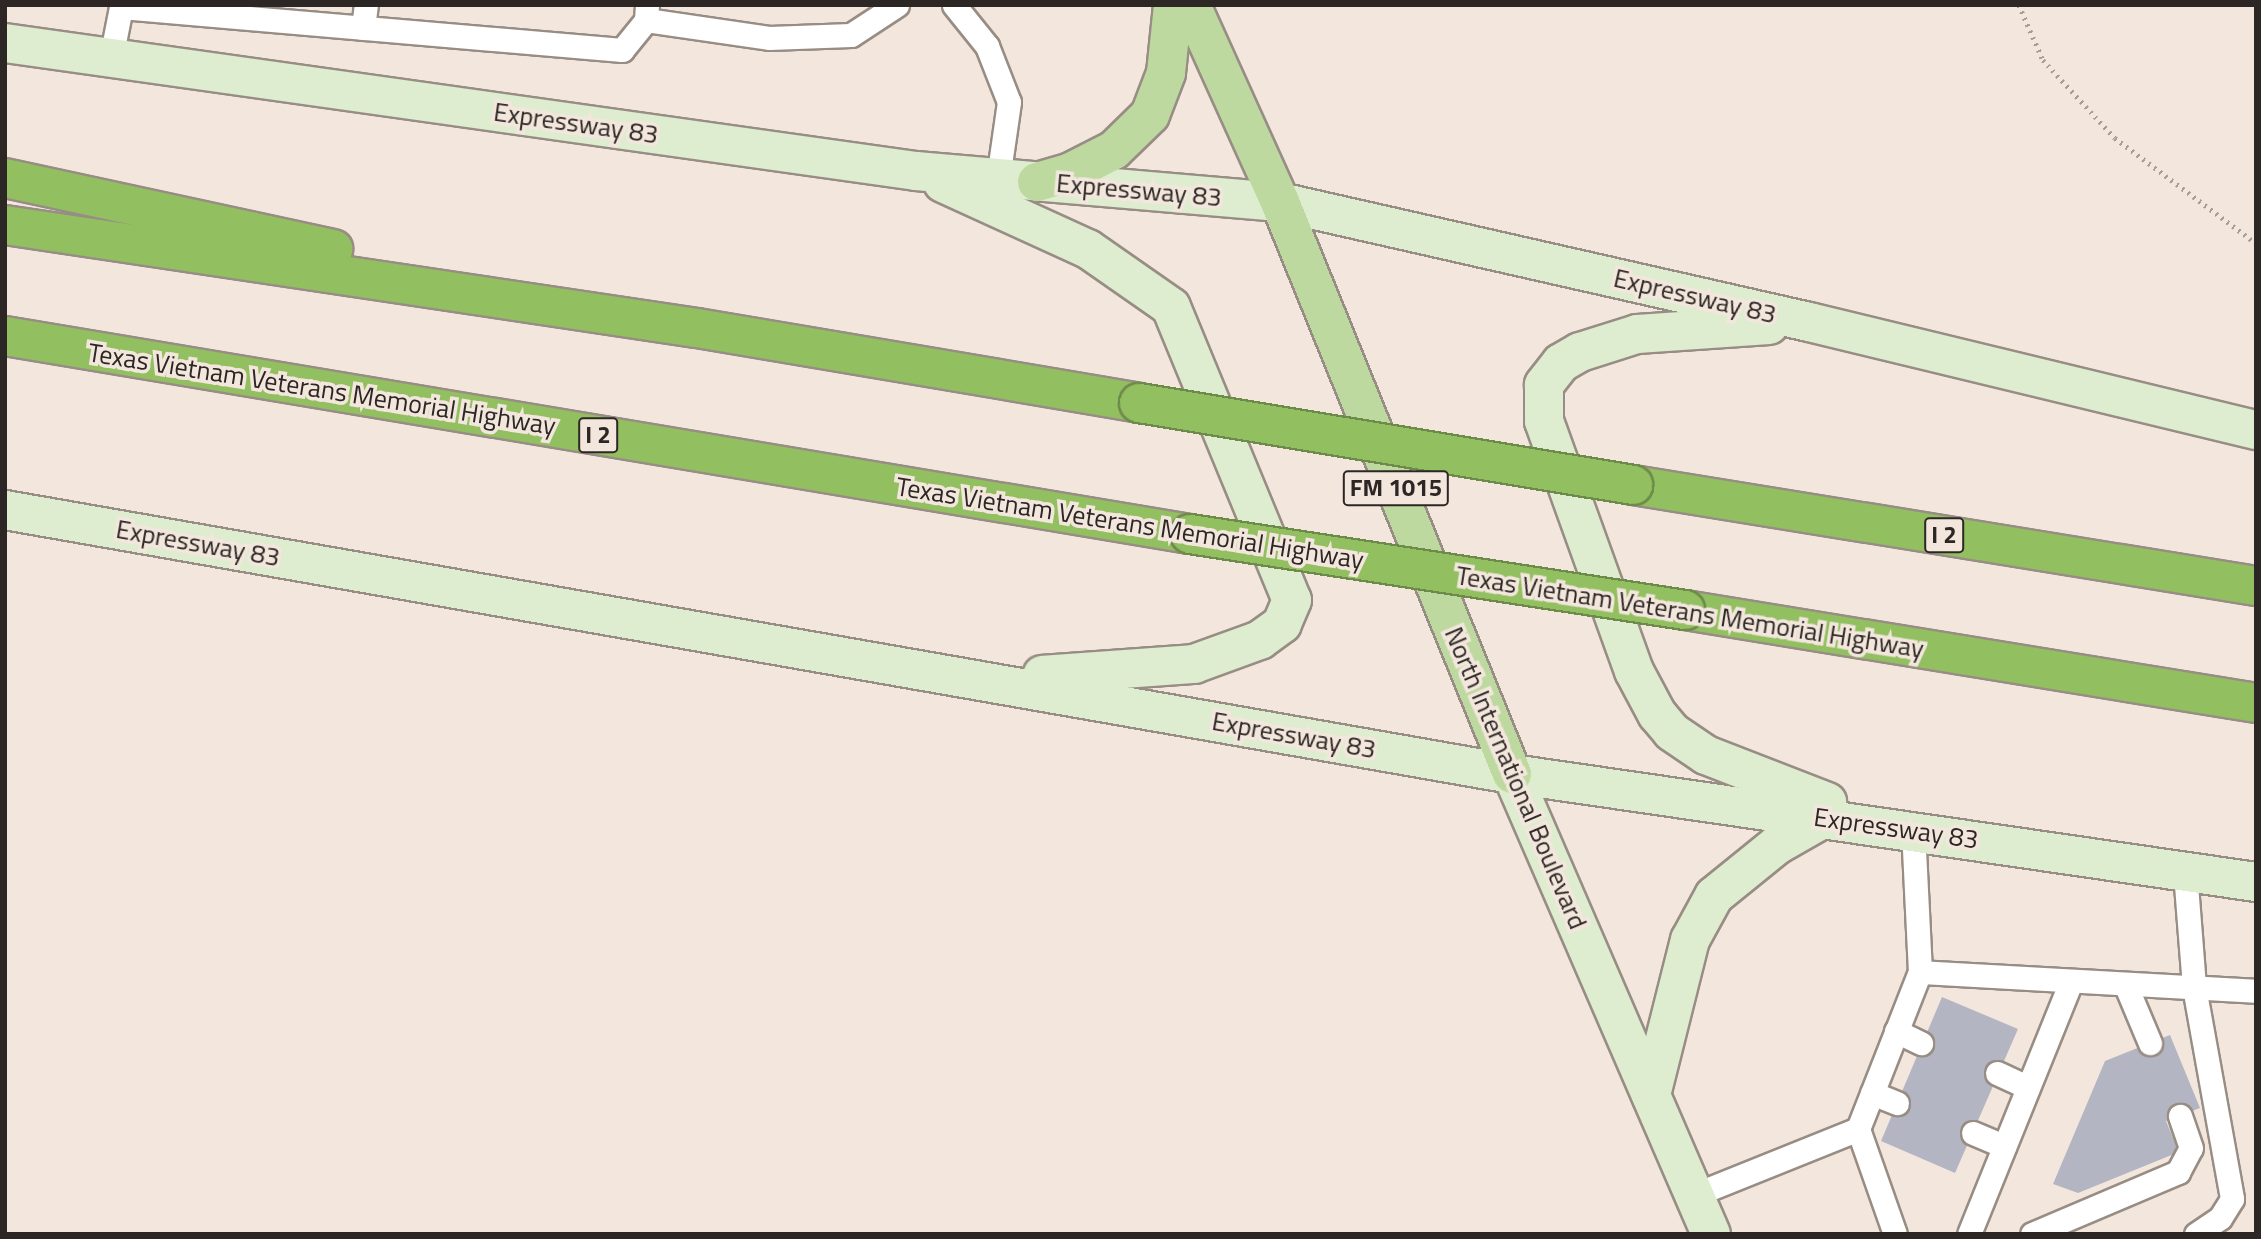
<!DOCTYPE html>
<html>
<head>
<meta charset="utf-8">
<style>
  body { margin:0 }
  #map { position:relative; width:2261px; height:1239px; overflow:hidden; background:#f3e7dd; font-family:"Titillium Web",sans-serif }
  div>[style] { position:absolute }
  .building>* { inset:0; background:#b4b5c2 }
  .path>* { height:4.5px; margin-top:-2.25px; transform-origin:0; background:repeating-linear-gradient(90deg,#a69d96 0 2px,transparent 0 7px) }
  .roads { filter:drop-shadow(2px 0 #988d84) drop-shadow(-2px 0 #988d84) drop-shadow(0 2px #988d84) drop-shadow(0 -2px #988d84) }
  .lane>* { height:23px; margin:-11.5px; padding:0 11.5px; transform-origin:11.5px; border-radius:11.5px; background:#fff }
  .secondary>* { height:38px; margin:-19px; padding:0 19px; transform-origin:19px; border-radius:19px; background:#deeccf }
  .primary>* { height:38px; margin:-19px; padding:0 19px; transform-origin:19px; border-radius:19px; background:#bed9a0 }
  .highway>* { height:38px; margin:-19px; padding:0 19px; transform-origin:19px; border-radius:19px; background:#92bf60 }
  .bridges { filter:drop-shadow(2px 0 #6e8a4b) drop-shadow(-2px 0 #6e8a4b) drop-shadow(0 2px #6e8a4b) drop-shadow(0 -2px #6e8a4b) }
  .highway-bridge>* { height:38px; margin:-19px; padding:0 19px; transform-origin:19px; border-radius:19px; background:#92bf60 }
  span { translate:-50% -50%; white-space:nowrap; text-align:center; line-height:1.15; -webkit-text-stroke:7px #f3e7dd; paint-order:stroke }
  .shield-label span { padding:2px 5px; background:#f3e7dd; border:2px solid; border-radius:5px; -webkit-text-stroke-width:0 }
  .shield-label { font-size:24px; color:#2c2724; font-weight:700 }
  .street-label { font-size:26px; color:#2c2724 }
  .frame { position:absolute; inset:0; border:7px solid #2c2724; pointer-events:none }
</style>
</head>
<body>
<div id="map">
  <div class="building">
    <i style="clip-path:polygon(1942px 997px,2018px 1029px,1955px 1173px,1881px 1141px)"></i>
    <i style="clip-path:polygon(2170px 1035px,2200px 1108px,2166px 1121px,2179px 1152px,2078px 1193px,2053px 1184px,2105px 1061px)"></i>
  </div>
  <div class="path">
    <i style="left:2019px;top:5px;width:60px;rotate:66.4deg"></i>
    <i style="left:2043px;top:60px;width:106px;rotate:47.3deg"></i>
    <i style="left:2115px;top:138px;width:176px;rotate:36.7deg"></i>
  </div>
  <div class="roads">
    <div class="lane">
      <i style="left:647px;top:5px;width:15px;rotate:94deg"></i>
      <i style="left:646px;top:20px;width:124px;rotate:8.3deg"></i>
      <i style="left:769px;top:38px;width:82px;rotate:-2.1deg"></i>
      <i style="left:851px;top:35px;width:55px;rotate:-33.1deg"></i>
      <i style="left:954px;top:5px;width:53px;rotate:51.2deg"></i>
      <i style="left:987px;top:46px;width:60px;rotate:68.6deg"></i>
      <i style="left:1009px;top:102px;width:77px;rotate:98.2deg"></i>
      <i style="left:363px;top:28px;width:23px;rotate:-83deg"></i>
      <i style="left:111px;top:58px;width:52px;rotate:-78.9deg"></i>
      <i style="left:121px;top:7px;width:503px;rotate:4.91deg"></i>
      <i style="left:622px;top:50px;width:38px;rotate:-51deg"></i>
      <i style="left:1913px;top:829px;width:143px;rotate:87.2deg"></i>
      <i style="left:1920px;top:972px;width:337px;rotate:3.2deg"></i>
      <i style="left:2185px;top:872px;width:115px;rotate:85.5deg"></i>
      <i style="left:2194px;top:987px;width:215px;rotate:79.8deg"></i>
      <i style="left:2232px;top:1199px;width:22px;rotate:122deg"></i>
      <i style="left:2220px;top:1218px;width:29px;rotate:146deg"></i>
      <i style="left:2126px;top:986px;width:62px;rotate:67.2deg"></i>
      <i style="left:1896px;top:1031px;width:28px;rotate:26deg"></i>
      <i style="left:1997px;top:1073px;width:33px;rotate:25deg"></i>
      <i style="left:1872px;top:1093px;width:27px;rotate:22deg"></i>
      <i style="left:1973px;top:1133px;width:34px;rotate:23deg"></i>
      <i style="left:1694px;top:1195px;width:177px;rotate:-21.9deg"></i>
      <i style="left:1895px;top:1234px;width:111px;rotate:-109.4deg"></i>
      <i style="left:1858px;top:1129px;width:169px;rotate:-68.5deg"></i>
      <i style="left:1969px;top:1234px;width:270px;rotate:-68deg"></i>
      <i style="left:2032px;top:1234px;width:159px;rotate:-23deg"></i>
      <i style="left:2178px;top:1172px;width:27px;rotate:-62deg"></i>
      <i style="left:2191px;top:1148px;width:34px;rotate:-109deg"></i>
    </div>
    <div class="secondary">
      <i style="left:5px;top:43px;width:920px;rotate:8deg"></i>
      <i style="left:916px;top:171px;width:365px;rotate:4.9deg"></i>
      <i style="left:1280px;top:202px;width:542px;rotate:12.78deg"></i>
      <i style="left:1809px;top:322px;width:460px;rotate:13.6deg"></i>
      <i style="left:943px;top:183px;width:159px;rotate:24.5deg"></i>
      <i style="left:1088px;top:249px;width:101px;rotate:34.9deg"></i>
      <i style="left:1171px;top:307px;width:317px;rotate:67.6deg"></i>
      <i style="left:1292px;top:600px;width:26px;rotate:113deg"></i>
      <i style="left:1282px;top:624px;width:27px;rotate:144deg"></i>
      <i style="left:1260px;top:640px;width:70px;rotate:160deg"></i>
      <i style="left:1194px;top:664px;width:152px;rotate:175.9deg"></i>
      <i style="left:1769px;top:325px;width:132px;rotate:176.1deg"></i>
      <i style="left:1637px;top:334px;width:60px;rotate:162.5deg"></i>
      <i style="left:1580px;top:352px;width:22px;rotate:150deg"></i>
      <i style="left:1561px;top:363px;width:28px;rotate:128deg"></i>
      <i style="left:1544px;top:385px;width:36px;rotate:90deg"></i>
      <i style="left:1544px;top:421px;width:266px;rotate:70.2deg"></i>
      <i style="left:1634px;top:671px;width:49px;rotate:61.9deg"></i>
      <i style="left:1657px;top:714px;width:23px;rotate:50deg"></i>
      <i style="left:1672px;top:732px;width:41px;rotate:34.1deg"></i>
      <i style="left:1706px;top:755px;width:130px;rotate:21.2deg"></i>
      <i style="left:5px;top:510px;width:1530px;rotate:9.94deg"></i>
      <i style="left:1512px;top:774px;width:752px;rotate:8.26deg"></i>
      <i style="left:1512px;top:774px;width:501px;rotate:66.61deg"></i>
      <i style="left:1651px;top:1095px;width:160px;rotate:-75.9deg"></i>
      <i style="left:1690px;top:940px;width:50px;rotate:-61.4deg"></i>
      <i style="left:1714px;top:896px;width:81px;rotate:-39deg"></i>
      <i style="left:1777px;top:845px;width:56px;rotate:-29.7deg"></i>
    </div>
    <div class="primary">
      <i style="left:1191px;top:5px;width:216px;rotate:65.7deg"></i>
      <i style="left:1280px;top:202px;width:617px;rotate:67.92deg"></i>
      <i style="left:1037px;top:182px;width:35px;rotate:-16deg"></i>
      <i style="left:1071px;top:172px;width:48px;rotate:-27.1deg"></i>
      <i style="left:1114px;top:150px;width:50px;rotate:-44.2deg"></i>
      <i style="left:1150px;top:115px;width:45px;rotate:-69.1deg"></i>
      <i style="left:1166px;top:73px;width:68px;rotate:-84.1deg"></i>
    </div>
    <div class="highway">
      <i style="left:5px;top:178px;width:336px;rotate:12.2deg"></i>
      <i style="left:5px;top:225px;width:700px;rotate:8.47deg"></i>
      <i style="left:697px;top:328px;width:448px;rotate:9.6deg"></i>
      <i style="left:5px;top:336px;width:1201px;rotate:9.49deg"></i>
      <i style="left:1633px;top:485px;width:631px;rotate:9.21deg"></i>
      <i style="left:1685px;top:610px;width:579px;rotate:9.25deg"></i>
    </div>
  </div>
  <div class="bridges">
    <div class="highway-bridge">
      <i style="left:1139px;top:403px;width:501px;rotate:9.42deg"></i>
      <i style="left:1190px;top:534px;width:501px;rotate:8.73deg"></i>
    </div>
  </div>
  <div class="shield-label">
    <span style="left:598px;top:435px">I 2</span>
    <span style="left:1396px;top:488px">FM 1015</span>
    <span style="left:1944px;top:535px">I 2</span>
  </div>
  <div class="street-label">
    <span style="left:576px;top:123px;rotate:8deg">Expressway 83</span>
    <span style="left:1139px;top:190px;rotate:5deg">Expressway 83</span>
    <span style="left:1695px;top:296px;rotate:13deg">Expressway 83</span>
    <span style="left:322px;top:389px;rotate:9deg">Texas Vietnam Veterans Memorial Highway</span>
    <span style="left:1130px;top:523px;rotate:9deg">Texas Vietnam Veterans Memorial Highway</span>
    <span style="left:198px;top:543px;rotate:10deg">Expressway 83</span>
    <span style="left:1690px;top:612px;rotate:9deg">Texas Vietnam Veterans Memorial Highway</span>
    <span style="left:1294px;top:735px;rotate:10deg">Expressway 83</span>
    <span style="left:1516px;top:778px;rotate:67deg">North International Boulevard</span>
    <span style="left:1896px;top:828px;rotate:8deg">Expressway 83</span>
  </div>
  <div class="frame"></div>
</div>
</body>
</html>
